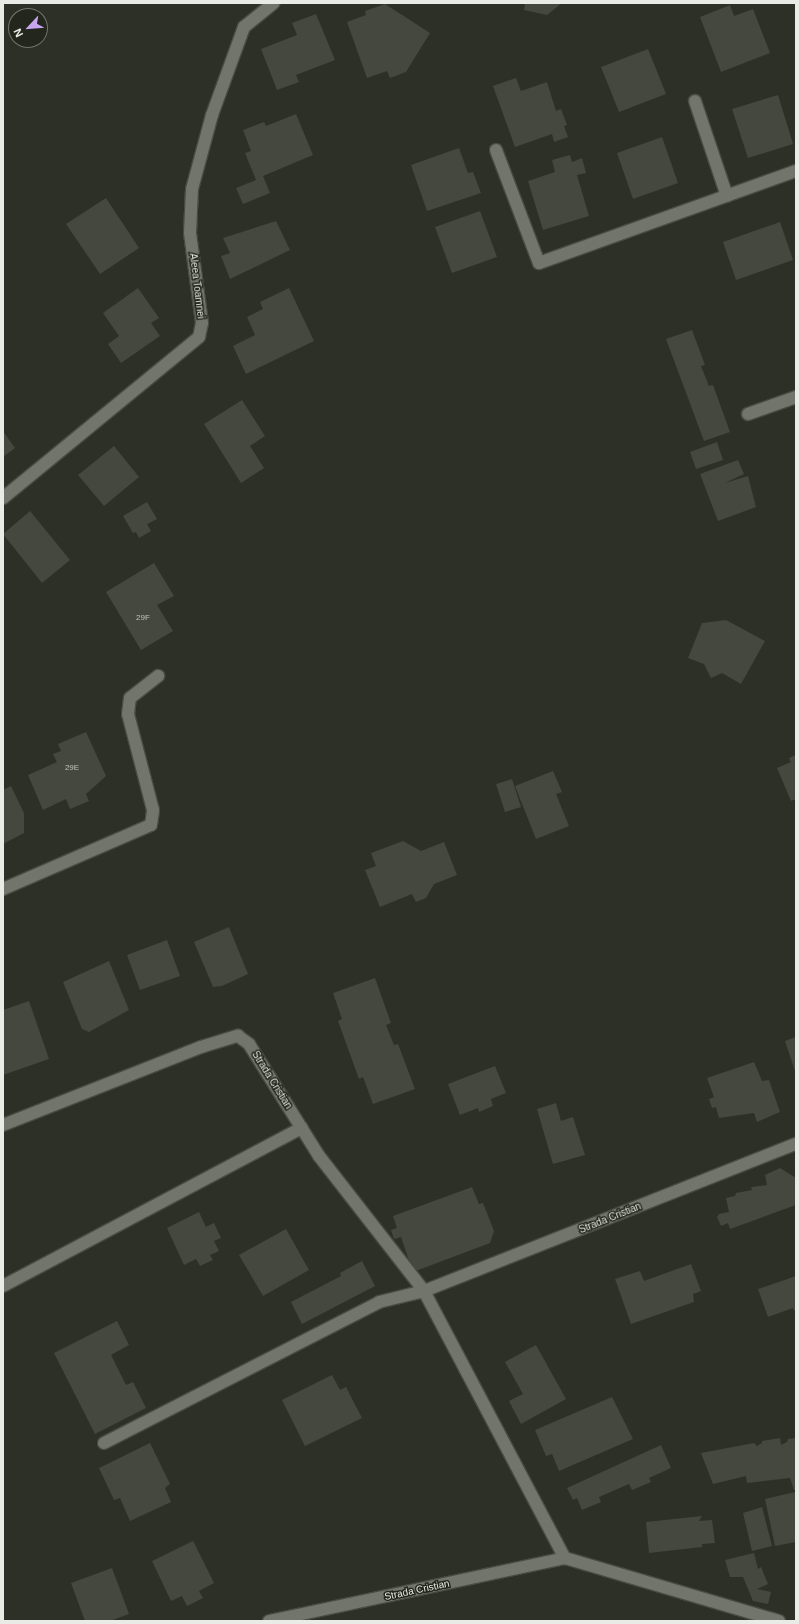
<!DOCTYPE html>
<html>
<head>
<meta charset="utf-8">
<style>
  body { margin:0 }
  #map { position:relative; width:799px; height:1624px; overflow:hidden; background:#2c3026; font-family:Helvetica,sans-serif }
  div>[style] { position:absolute }
  .building>* { inset:0; background:#44483e }
  .roads { filter:drop-shadow(1px 0 #474b43) drop-shadow(-1px 0 #474b43) drop-shadow(0 1px #474b43) drop-shadow(0 -1px #474b43) }
  .service>* { height:12px; margin:-6px; padding:0 6px; transform-origin:6px; border-radius:6px; background:#71756b }
  .minor>* { height:12px; margin:-6px; padding:0 6px; transform-origin:6px; border-radius:6px; background:#71756b }
  span { translate:-50% -50%; white-space:nowrap; text-align:center; line-height:1.15; -webkit-text-stroke:3px #22261d; paint-order:stroke }
  .number-label { font-size:8px; color:#c0c3bc }
  .number-label span { -webkit-text-stroke-width:0 }
  .street-label { font-size:10px; color:#e9ece6 }
  .frame { position:absolute; inset:0; border:4px solid #e9ece6; pointer-events:none }
  .north { position:absolute; left:8px; top:8px; width:40px; height:40px; box-sizing:border-box; background:#22261d; border:1px solid #72756d; border-radius:50%; rotate:244deg; font-size:11px; font-weight:700; line-height:16px; text-align:center; color:#e9ece6 }
  .north::after { content:''; display:block; margin:auto; width:14px; height:18px; background:#c8a5ef; clip-path:polygon(50% 0,100% 100%,50% 72%,0 100%) }
</style>
</head>
<body>
<div id="map">
  <div class="building">
    <i style="clip-path:polygon(525px 3px,562px 3px,547px 15px,524px 10px)"></i>
    <i style="clip-path:polygon(385px 4px,430px 33px,406px 72px,390px 78px,387px 71px,367px 78px,347px 22px,366px 15px,365px 11px)"></i>
    <i style="clip-path:polygon(730px 5px,734px 16px,753px 9px,770px 53px,721px 72px,700px 17px)"></i>
    <i style="clip-path:polygon(316px 14px,335px 60px,296px 75px,299px 82px,277px 90px,261px 49px,297px 35px,292px 23px)"></i>
    <i style="clip-path:polygon(648px 49px,666px 94px,619px 112px,601px 67px)"></i>
    <i style="clip-path:polygon(516px 78px,521px 91px,547px 82px,556px 111px,561px 109px,567px 125px,564px 126px,568px 137px,554px 142px,552px 134px,515px 147px,493px 86px)"></i>
    <i style="clip-path:polygon(778px 95px,793px 144px,748px 158px,732px 109px)"></i>
    <i style="clip-path:polygon(296px 114px,313px 155px,263px 176px,270px 193px,243px 204px,236px 188px,256px 180px,245px 153px,251px 151px,243px 130px,264px 122px,266px 126px)"></i>
    <i style="clip-path:polygon(662px 137px,678px 183px,633px 199px,617px 153px)"></i>
    <i style="clip-path:polygon(459px 148px,468px 173px,473px 172px,481px 193px,427px 211px,411px 165px)"></i>
    <i style="clip-path:polygon(570px 155px,572px 162px,582px 158px,586px 173px,577px 175px,589px 216px,543px 230px,528px 181px,555px 172px,552px 160px)"></i>
    <i style="clip-path:polygon(106px 198px,139px 248px,100px 274px,66px 224px)"></i>
    <i style="clip-path:polygon(480px 211px,497px 257px,452px 273px,435px 227px)"></i>
    <i style="clip-path:polygon(276px 221px,290px 250px,230px 279px,221px 256px,230px 253px,223px 238px)"></i>
    <i style="clip-path:polygon(780px 222px,793px 260px,736px 280px,723px 242px)"></i>
    <i style="clip-path:polygon(138px 288px,159px 318px,151px 323px,160px 336px,121px 363px,108px 344px,119px 336px,103px 313px)"></i>
    <i style="clip-path:polygon(289px 288px,314px 341px,246px 374px,233px 346px,255px 335px,247px 317px,263px 309px,260px 302px)"></i>
    <i style="clip-path:polygon(692px 330px,705px 365px,701px 366px,709px 386px,713px 385px,730px 432px,704px 441px,666px 339px)"></i>
    <i style="clip-path:polygon(242px 400px,265px 436px,250px 446px,264px 468px,241px 483px,204px 424px)"></i>
    <i style="clip-path:polygon(3px 431px,15px 448px,3px 457px)"></i>
    <i style="clip-path:polygon(717px 442px,723px 460px,696px 469px,690px 452px)"></i>
    <i style="clip-path:polygon(114px 446px,139px 477px,104px 506px,78px 475px)"></i>
    <i style="clip-path:polygon(738px 460px,744px 474px,725px 483px,748px 476px,756px 507px,718px 521px,700px 474px)"></i>
    <i style="clip-path:polygon(147px 502px,157px 519px,147px 524px,151px 531px,139px 538px,136px 532px,133px 533px,123px 516px)"></i>
    <i style="clip-path:polygon(30px 511px,70px 560px,42px 583px,3px 534px)"></i>
    <i style="clip-path:polygon(154px 563px,174px 596px,157px 605px,173px 631px,141px 650px,106px 592px)"></i>
    <i style="clip-path:polygon(726px 620px,765px 641px,741px 684px,722px 673px,711px 678px,704px 664px,688px 658px,702px 623px)"></i>
    <i style="clip-path:polygon(86px 732px,106px 776px,86px 794px,89px 801px,70px 809px,66px 799px,43px 810px,28px 775px,57px 762px,53px 754px,61px 751px,58px 744px)"></i>
    <i style="clip-path:polygon(796px 755px,796px 799px,791px 801px,777px 768px,791px 762px,789px 758px)"></i>
    <i style="clip-path:polygon(553px 771px,562px 792px,556px 794px,569px 826px,536px 839px,515px 786px)"></i>
    <i style="clip-path:polygon(512px 779px,521px 807px,505px 812px,496px 784px)"></i>
    <i style="clip-path:polygon(11px 786px,24px 813px,24px 833px,3px 844px,3px 790px)"></i>
    <i style="clip-path:polygon(403px 841px,421px 851px,444px 842px,457px 875px,434px 884px,426px 898px,416px 902px,412px 894px,380px 907px,365px 870px,376px 866px,371px 853px)"></i>
    <i style="clip-path:polygon(229px 927px,248px 974px,222px 986px,213px 987px,194px 942px)"></i>
    <i style="clip-path:polygon(167px 940px,180px 976px,140px 990px,127px 955px)"></i>
    <i style="clip-path:polygon(109px 961px,129px 1010px,89px 1032px,82px 1029px,63px 982px)"></i>
    <i style="clip-path:polygon(375px 978px,391px 1023px,386px 1025px,394px 1045px,398px 1044px,415px 1089px,373px 1104px,363px 1077px,359px 1079px,338px 1021px,342px 1019px,333px 993px)"></i>
    <i style="clip-path:polygon(29px 1001px,49px 1059px,3px 1075px,3px 1010px)"></i>
    <i style="clip-path:polygon(796px 1037px,796px 1074px,785px 1041px)"></i>
    <i style="clip-path:polygon(754px 1062px,762px 1081px,769px 1080px,780px 1112px,757px 1122px,754px 1113px,719px 1118px,716px 1107px,712px 1108px,709px 1099px,714px 1097px,707px 1078px)"></i>
    <i style="clip-path:polygon(495px 1066px,506px 1093px,491px 1099px,493px 1106px,479px 1112px,478px 1108px,460px 1115px,448px 1084px)"></i>
    <i style="clip-path:polygon(556px 1103px,561px 1121px,573px 1117px,585px 1155px,553px 1164px,537px 1109px)"></i>
    <i style="clip-path:polygon(780px 1168px,796px 1178px,796px 1205px,730px 1229px,728px 1223px,721px 1226px,717px 1217px,719px 1214px,729px 1212px,726px 1198px,735px 1196px,736px 1193px,752px 1190px,751px 1187px,767px 1185px,765px 1175px)"></i>
    <i style="clip-path:polygon(472px 1187px,479px 1204px,483px 1203px,494px 1231px,490px 1243px,413px 1272px,401px 1237px,394px 1239px,391px 1230px,397px 1228px,393px 1216px)"></i>
    <i style="clip-path:polygon(199px 1212px,206px 1227px,214px 1223px,221px 1238px,214px 1241px,219px 1251px,210px 1255px,213px 1260px,200px 1266px,196px 1259px,184px 1265px,167px 1228px)"></i>
    <i style="clip-path:polygon(286px 1229px,309px 1270px,263px 1296px,239px 1255px)"></i>
    <i style="clip-path:polygon(362px 1261px,375px 1286px,302px 1324px,291px 1302px,341px 1276px,340px 1273px)"></i>
    <i style="clip-path:polygon(691px 1264px,701px 1291px,693px 1294px,694px 1302px,631px 1324px,615px 1279px,640px 1271px,644px 1281px)"></i>
    <i style="clip-path:polygon(796px 1276px,796px 1310px,794px 1311px,793px 1308px,768px 1317px,758px 1289px)"></i>
    <i style="clip-path:polygon(117px 1321px,129px 1345px,111px 1355px,126px 1385px,133px 1382px,146px 1408px,95px 1434px,54px 1353px)"></i>
    <i style="clip-path:polygon(536px 1345px,566px 1399px,521px 1424px,509px 1401px,523px 1394px,505px 1362px)"></i>
    <i style="clip-path:polygon(332px 1375px,340px 1390px,346px 1387px,362px 1418px,305px 1446px,282px 1400px)"></i>
    <i style="clip-path:polygon(612px 1397px,633px 1439px,559px 1471px,552px 1454px,546px 1456px,535px 1430px)"></i>
    <i style="clip-path:polygon(780px 1438px,781px 1445px,787px 1442px,788px 1439px,796px 1438px,796px 1490px,794px 1490px,790px 1478px,747px 1483px,746px 1476px,713px 1484px,701px 1453px,754px 1443px,757px 1446px,762px 1443px,762px 1441px)"></i>
    <i style="clip-path:polygon(150px 1443px,170px 1484px,165px 1488px,171px 1502px,130px 1521px,120px 1498px,114px 1500px,99px 1468px)"></i>
    <i style="clip-path:polygon(661px 1445px,671px 1468px,649px 1478px,651px 1482px,632px 1490px,629px 1484px,599px 1497px,601px 1502px,582px 1510px,577px 1498px,573px 1500px,567px 1488px)"></i>
    <i style="clip-path:polygon(795px 1492px,796px 1542px,775px 1546px,765px 1499px)"></i>
    <i style="clip-path:polygon(762px 1507px,772px 1546px,752px 1551px,743px 1513px)"></i>
    <i style="clip-path:polygon(702px 1516px,699px 1521px,712px 1520px,715px 1543px,702px 1544px,702px 1547px,649px 1553px,646px 1522px)"></i>
    <i style="clip-path:polygon(193px 1541px,214px 1583px,199px 1591px,203px 1598px,187px 1606px,182px 1596px,171px 1601px,152px 1561px)"></i>
    <i style="clip-path:polygon(754px 1553px,758px 1569px,761px 1567px,768px 1584px,757px 1589px,771px 1592px,768px 1604px,753px 1601px,743px 1577px,730px 1577px,725px 1560px)"></i>
    <i style="clip-path:polygon(112px 1568px,129px 1614px,110px 1621px,85px 1621px,71px 1583px)"></i>
  </div>
  <div class="roads">
    <div class="service">
      <i style="left:748px;top:414px;width:51px;rotate:-19.5deg"></i>
      <i style="left:3px;top:1286px;width:338px;rotate:-27.9deg"></i>
      <i style="left:104px;top:1443px;width:309px;rotate:-27.1deg"></i>
      <i style="left:379px;top:1302px;width:46px;rotate:-13.7deg"></i>
    </div>
    <div class="minor">
      <i style="left:695px;top:101px;width:100px;rotate:71.4deg"></i>
      <i style="left:496px;top:150px;width:121px;rotate:69.2deg"></i>
      <i style="left:539px;top:263px;width:273px;rotate:-19.7deg"></i>
      <i style="left:3px;top:498px;width:254px;rotate:-39.4deg"></i>
      <i style="left:199px;top:337px;width:14px;rotate:-78deg"></i>
      <i style="left:202px;top:323px;width:91px;rotate:-97.6deg"></i>
      <i style="left:190px;top:233px;width:44px;rotate:-87.4deg"></i>
      <i style="left:192px;top:189px;width:77px;rotate:-74.9deg"></i>
      <i style="left:212px;top:115px;width:94px;rotate:-70deg"></i>
      <i style="left:244px;top:27px;width:38px;rotate:-39deg"></i>
      <i style="left:3px;top:889px;width:161px;rotate:-23.4deg"></i>
      <i style="left:151px;top:825px;width:15px;rotate:-82deg"></i>
      <i style="left:153px;top:810px;width:99px;rotate:-104.6deg"></i>
      <i style="left:128px;top:714px;width:16px;rotate:-83deg"></i>
      <i style="left:130px;top:698px;width:36px;rotate:-38deg"></i>
      <i style="left:3px;top:1125px;width:213px;rotate:-21.5deg"></i>
      <i style="left:201px;top:1047px;width:39px;rotate:-17deg"></i>
      <i style="left:238px;top:1036px;width:14px;rotate:36deg"></i>
      <i style="left:249px;top:1044px;width:132px;rotate:58deg"></i>
      <i style="left:319px;top:1156px;width:171px;rotate:52.1deg"></i>
      <i style="left:424px;top:1291px;width:302px;rotate:62.2deg"></i>
      <i style="left:424px;top:1291px;width:400px;rotate:-21.6deg"></i>
      <i style="left:269px;top:1621px;width:303px;rotate:-12deg"></i>
      <i style="left:565px;top:1558px;width:223px;rotate:16.4deg"></i>
    </div>
  </div>
  <div class="number-label">
    <span style="left:143px;top:618px">29F</span>
    <span style="left:72px;top:768px">29E</span>
  </div>
  <div class="street-label">
    <span style="left:197px;top:286px;rotate:83deg">Aleea Toamnei</span>
    <span style="left:272px;top:1080px;rotate:58deg">Strada Cristian</span>
    <span style="left:610px;top:1218px;rotate:-22deg">Strada Cristian</span>
    <span style="left:417px;top:1590px;rotate:-12deg">Strada Cristian</span>
  </div>
  <div class="frame"></div>
  <div class="north">N</div>
</div>
</body>
</html>
